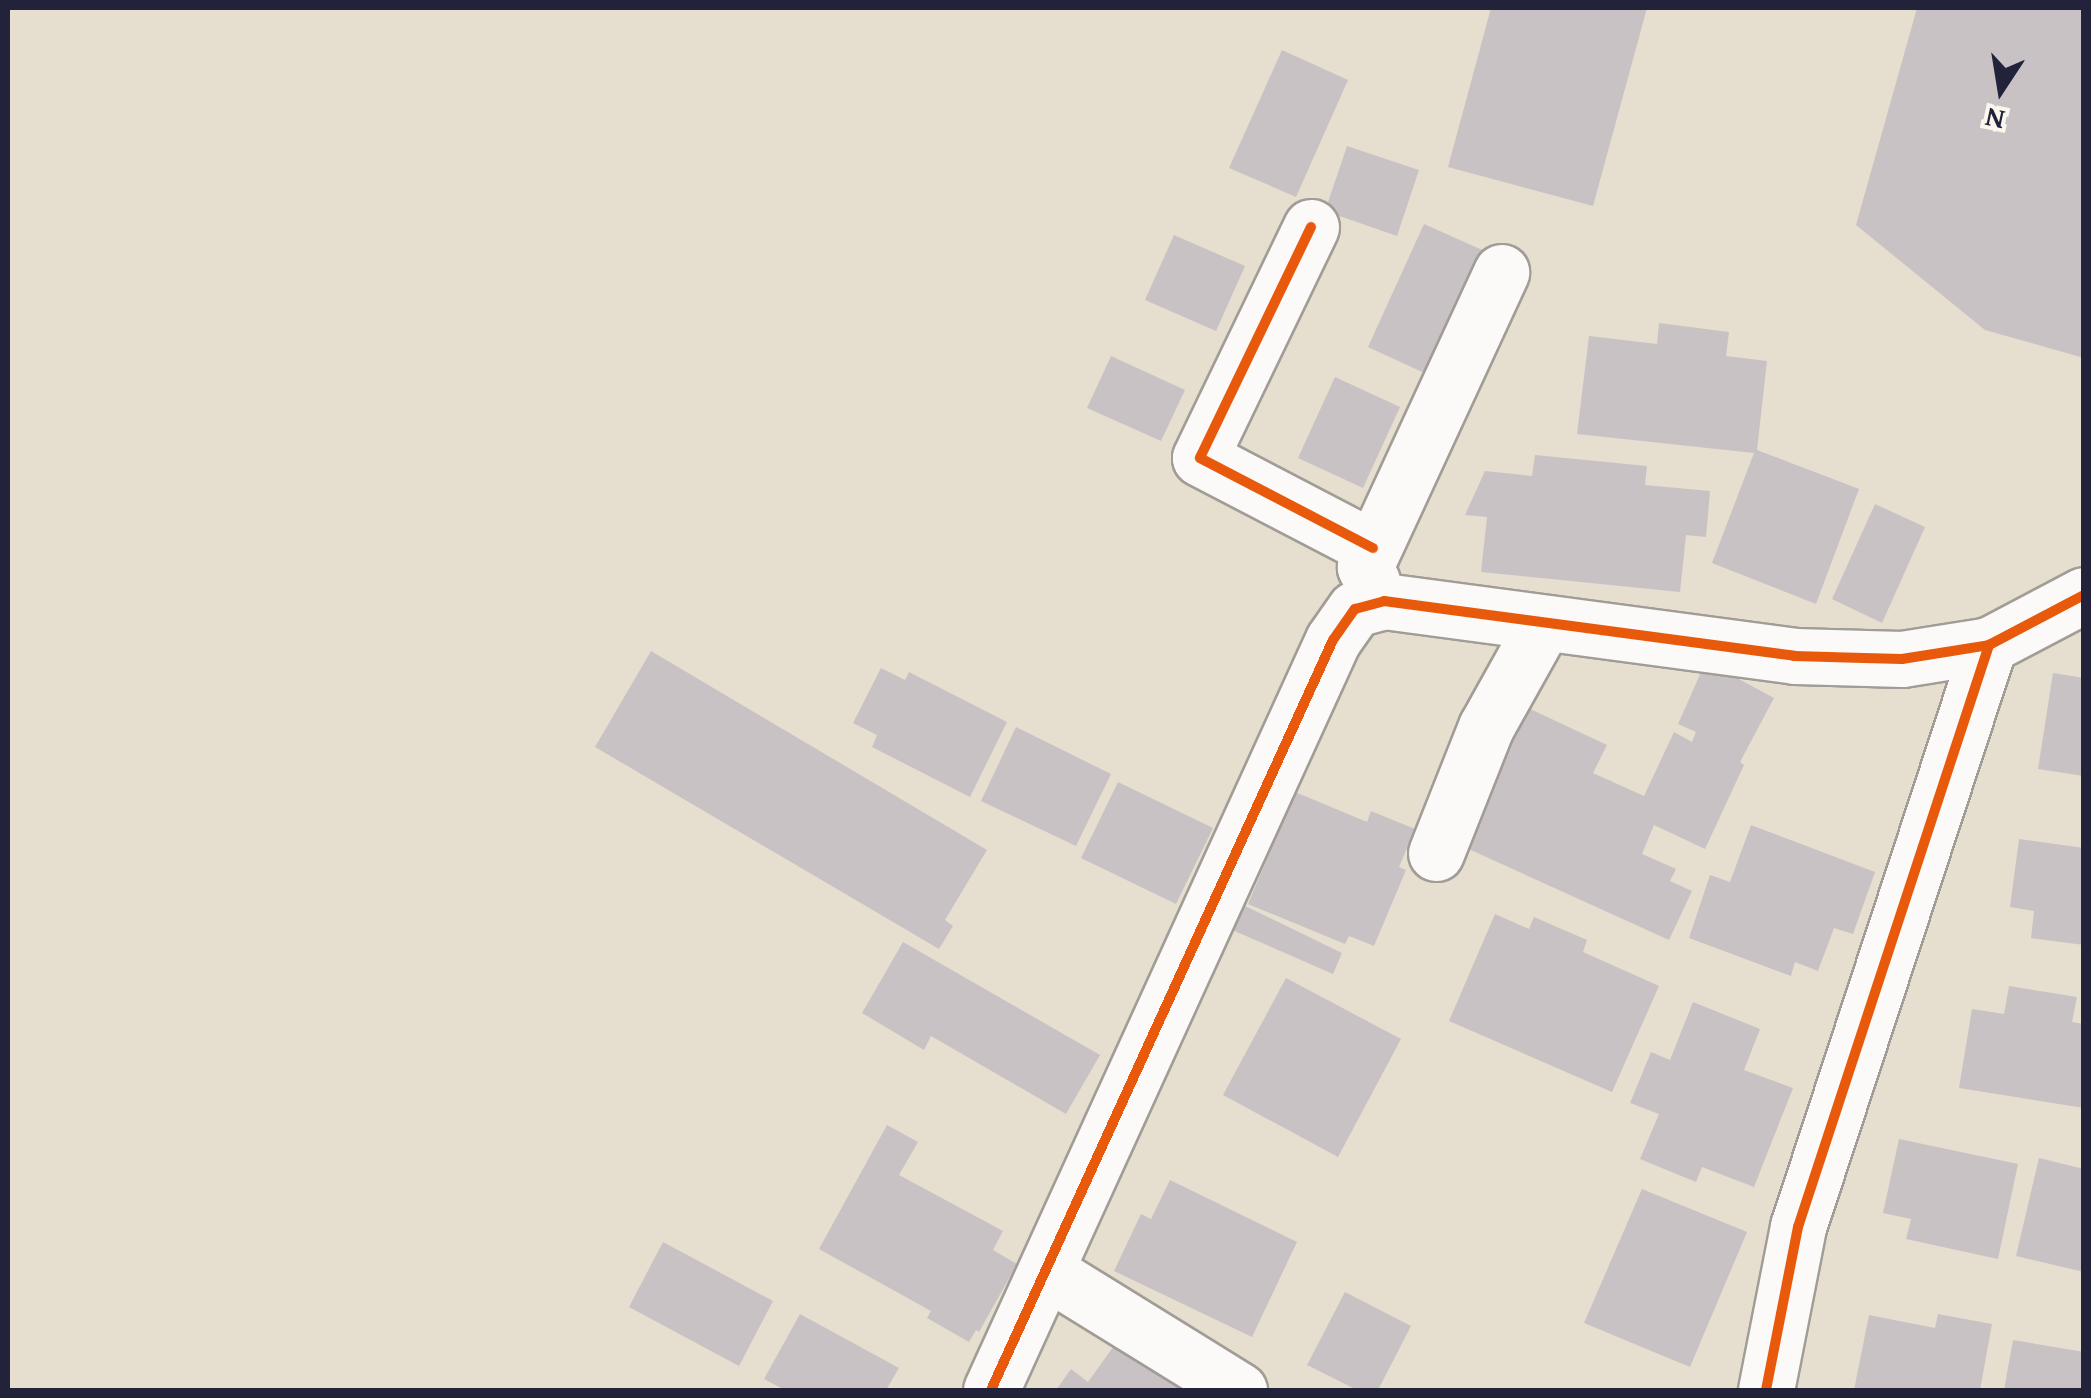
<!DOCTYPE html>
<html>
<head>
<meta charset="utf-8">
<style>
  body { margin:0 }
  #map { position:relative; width:2091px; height:1398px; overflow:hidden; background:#e6dece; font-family:"Gentium Book Plus",serif }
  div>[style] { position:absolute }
  .building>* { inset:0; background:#c9c2c5 }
  .roads { filter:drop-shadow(2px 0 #a19d96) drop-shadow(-2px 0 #a19d96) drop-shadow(0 2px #a19d96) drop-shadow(0 -2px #a19d96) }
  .minor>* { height:55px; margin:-27.5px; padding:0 27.5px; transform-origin:27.5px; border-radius:27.5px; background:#fbfaf8 }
  .cycleway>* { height:10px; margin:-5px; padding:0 5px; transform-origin:5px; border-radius:5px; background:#e8590c }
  span { translate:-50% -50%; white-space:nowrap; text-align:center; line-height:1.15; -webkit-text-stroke:8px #fbf7ec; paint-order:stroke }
  .frame { position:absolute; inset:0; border:10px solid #22223b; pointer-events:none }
  .north { position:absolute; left:1951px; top:40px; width:100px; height:100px; -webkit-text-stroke:8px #fbf7ec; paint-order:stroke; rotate:192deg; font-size:28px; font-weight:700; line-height:40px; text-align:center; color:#22223b }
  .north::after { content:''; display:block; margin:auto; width:35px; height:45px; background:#22223b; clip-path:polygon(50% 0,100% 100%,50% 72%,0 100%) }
</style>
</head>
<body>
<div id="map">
  <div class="building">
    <i style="clip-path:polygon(1491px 8px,1647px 8px,1593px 206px,1448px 167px)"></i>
    <i style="clip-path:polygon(1917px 8px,2084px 8px,2084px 358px,1985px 330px,1856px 225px)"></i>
    <i style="clip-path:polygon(1282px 50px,1348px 80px,1296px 197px,1229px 168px)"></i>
    <i style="clip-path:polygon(1347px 146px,1419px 170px,1397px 236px,1325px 211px)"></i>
    <i style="clip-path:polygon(1424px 224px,1489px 253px,1433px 377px,1368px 347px)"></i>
    <i style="clip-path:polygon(1174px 235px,1245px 266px,1216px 331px,1145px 300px)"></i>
    <i style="clip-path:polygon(1659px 323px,1729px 332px,1726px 356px,1767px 361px,1757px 450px,1859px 489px,1816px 604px,1712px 563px,1754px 453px,1577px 434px,1589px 336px,1657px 344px)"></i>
    <i style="clip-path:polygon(1111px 356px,1185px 390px,1161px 441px,1087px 408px)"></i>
    <i style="clip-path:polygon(1335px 377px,1400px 407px,1363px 488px,1298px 458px)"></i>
    <i style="clip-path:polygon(1535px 455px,1647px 466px,1645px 485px,1710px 491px,1706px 537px,1686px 535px,1680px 592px,1481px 572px,1487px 517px,1465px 515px,1485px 471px,1532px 476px)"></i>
    <i style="clip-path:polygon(1875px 504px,1925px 527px,1882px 623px,1832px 599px)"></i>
    <i style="clip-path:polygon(651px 651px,987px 850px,945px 920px,953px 926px,939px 949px,595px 747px)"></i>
    <i style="clip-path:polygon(881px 668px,905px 680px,909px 672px,1007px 722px,970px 797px,872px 747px,877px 735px,853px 723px)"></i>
    <i style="clip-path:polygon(1702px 670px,1726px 672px,1774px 698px,1740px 762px,1744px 765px,1705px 849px,1654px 825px,1642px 854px,1676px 869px,1670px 881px,1692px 891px,1669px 940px,1462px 846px,1526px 707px,1607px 745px,1593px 773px,1644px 796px,1674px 732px,1692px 742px,1696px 732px,1678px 724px)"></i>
    <i style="clip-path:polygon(2053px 673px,2084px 678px,2084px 776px,2038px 769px)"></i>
    <i style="clip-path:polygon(1016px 727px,1111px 774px,1076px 846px,981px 801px)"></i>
    <i style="clip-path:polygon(1118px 782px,1213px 828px,1176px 904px,1081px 858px)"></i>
    <i style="clip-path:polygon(1295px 792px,1367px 822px,1371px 811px,1415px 829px,1399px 867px,1406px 870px,1374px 946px,1349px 936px,1345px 944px,1248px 904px)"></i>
    <i style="clip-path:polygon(1751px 825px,1875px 872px,1853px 934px,1834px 928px,1818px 971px,1795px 962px,1791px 976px,1689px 938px,1710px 875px,1730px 882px)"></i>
    <i style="clip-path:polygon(2019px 839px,2084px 848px,2084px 945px,2031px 938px,2034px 911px,2010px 907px)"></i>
    <i style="clip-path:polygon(1241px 904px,1342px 953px,1333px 974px,1230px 929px)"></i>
    <i style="clip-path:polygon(1495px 914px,1529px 929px,1534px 917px,1587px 940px,1583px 952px,1659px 986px,1612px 1092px,1449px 1021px)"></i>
    <i style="clip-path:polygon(903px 942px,1100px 1055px,1066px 1114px,931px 1036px,924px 1050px,862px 1013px)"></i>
    <i style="clip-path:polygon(1286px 978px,1401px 1039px,1338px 1157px,1223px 1095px)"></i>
    <i style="clip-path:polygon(2009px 986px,2077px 997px,2072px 1022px,2084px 1024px,2084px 1108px,1959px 1088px,1972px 1009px,2004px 1014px)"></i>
    <i style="clip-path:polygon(1693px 1002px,1760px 1029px,1744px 1070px,1793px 1088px,1754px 1187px,1702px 1167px,1696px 1182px,1640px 1159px,1659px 1114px,1630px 1103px,1651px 1052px,1670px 1060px)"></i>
    <i style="clip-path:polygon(887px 1125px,918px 1142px,899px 1175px,1003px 1231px,993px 1250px,1017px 1264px,979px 1332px,976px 1330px,969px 1342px,927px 1318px,931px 1311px,819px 1249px)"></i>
    <i style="clip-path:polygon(1899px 1139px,2018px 1164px,1998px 1259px,1906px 1239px,1911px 1219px,1883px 1213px)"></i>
    <i style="clip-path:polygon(2039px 1158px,2084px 1169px,2084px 1272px,2016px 1256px)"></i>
    <i style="clip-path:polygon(1170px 1180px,1297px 1242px,1252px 1337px,1114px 1271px,1141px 1214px,1151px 1219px)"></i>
    <i style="clip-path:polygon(1642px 1189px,1747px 1232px,1690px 1367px,1584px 1323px)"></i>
    <i style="clip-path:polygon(663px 1242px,773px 1301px,739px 1366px,629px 1307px)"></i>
    <i style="clip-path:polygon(1345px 1292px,1411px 1326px,1378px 1390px,1357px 1390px,1307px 1365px)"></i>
    <i style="clip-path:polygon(800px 1314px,899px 1368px,886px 1390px,785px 1390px,764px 1379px)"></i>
    <i style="clip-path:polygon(1938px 1314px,1992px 1324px,1980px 1390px,1854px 1390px,1869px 1315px,1935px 1328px)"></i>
    <i style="clip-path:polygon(2013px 1340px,2084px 1352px,2084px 1390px,2004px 1390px)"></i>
    <i style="clip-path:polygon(1116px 1343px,1181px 1390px,1056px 1390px,1071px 1369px,1088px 1382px)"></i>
  </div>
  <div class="roads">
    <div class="minor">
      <i style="left:1311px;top:227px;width:256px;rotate:115.7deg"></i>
      <i style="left:1200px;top:458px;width:195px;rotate:27.5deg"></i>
      <i style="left:1372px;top:581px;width:16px;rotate:-117deg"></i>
      <i style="left:1365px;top:567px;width:325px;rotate:-65.2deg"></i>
      <i style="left:1436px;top:853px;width:136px;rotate:-68.4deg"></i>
      <i style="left:1486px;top:727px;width:119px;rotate:-60.9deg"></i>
      <i style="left:1046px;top:1271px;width:227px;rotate:31.7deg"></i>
      <i style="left:991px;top:1390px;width:824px;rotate:-65.49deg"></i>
      <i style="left:1333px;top:640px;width:38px;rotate:-55deg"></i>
      <i style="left:1355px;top:609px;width:30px;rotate:-15deg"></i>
      <i style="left:1384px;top:601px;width:414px;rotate:7.6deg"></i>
      <i style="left:1794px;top:656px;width:108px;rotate:1.6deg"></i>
      <i style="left:1902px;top:659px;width:88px;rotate:-9.1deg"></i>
      <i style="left:1989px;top:645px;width:107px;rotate:-27.8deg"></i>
      <i style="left:1766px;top:1390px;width:166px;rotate:-78.9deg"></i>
      <i style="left:1798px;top:1227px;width:613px;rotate:-71.83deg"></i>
    </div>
  </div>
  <div class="cycleway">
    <i style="left:1311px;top:227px;width:256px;rotate:115.7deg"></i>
    <i style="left:1200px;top:458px;width:195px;rotate:27.5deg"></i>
    <i style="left:991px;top:1390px;width:824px;rotate:-65.49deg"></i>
    <i style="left:1333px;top:640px;width:38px;rotate:-55deg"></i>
    <i style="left:1355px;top:609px;width:30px;rotate:-15deg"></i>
    <i style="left:1384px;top:601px;width:414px;rotate:7.6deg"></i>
    <i style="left:1794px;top:656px;width:108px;rotate:1.6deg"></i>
    <i style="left:1902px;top:659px;width:88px;rotate:-9.1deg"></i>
    <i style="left:1989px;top:645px;width:107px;rotate:-27.8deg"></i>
    <i style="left:1766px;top:1390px;width:166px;rotate:-78.9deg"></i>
    <i style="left:1798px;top:1227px;width:613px;rotate:-71.83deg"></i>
  </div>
  <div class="frame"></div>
  <div class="north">N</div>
</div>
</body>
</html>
